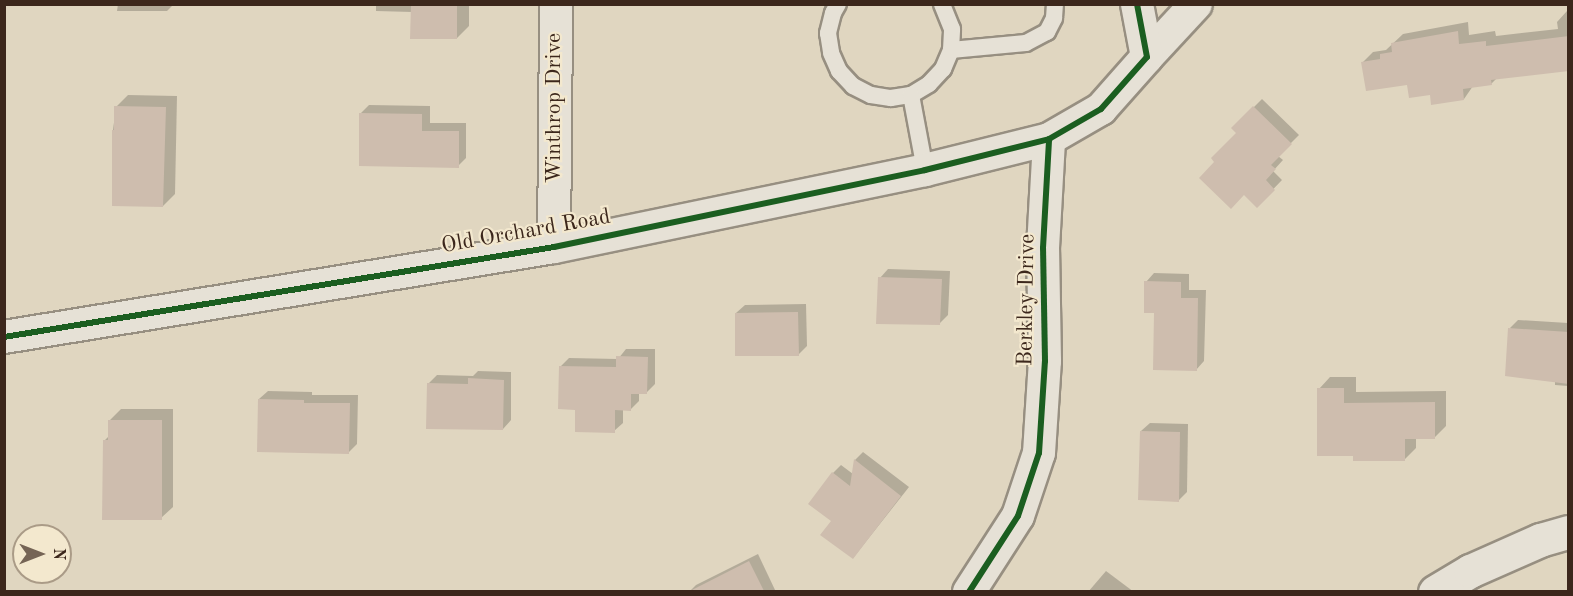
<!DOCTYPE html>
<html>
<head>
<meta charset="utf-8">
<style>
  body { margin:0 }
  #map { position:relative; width:1573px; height:596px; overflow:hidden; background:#e0d6c0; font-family:"Old Standard TT",serif }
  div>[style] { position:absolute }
  .shadow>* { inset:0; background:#0003 }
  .building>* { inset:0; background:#cebdae }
  .roads { filter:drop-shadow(2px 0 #978f81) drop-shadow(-2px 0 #978f81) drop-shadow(0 2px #978f81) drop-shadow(0 -2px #978f81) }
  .lane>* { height:16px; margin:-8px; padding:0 8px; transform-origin:8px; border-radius:8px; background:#e6e1d6 }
  .street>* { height:32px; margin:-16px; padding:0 16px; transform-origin:16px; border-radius:16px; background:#e6e1d6 }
  .secondary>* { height:33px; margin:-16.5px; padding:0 16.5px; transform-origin:16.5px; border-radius:16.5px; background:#e6e1d6 }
  .cycleway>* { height:6px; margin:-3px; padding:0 3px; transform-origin:3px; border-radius:3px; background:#1b5e20 }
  span { translate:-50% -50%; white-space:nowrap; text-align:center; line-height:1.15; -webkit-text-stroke:4.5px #f3e8ce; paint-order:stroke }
  .street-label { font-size:22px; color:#3c271c }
  .frame { position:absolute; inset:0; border:6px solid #3c271c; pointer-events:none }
  .north { position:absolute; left:12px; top:524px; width:60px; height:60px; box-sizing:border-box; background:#f3e8ce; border:2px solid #aa9b87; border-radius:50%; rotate:90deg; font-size:16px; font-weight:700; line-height:24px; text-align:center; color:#3c271c }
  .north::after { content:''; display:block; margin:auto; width:21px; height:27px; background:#756455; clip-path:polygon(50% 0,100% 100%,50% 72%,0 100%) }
</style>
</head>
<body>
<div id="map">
  <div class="shadow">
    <i style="clip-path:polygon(118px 4px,174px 4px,167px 11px,117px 11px)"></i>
    <i style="clip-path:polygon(376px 4px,469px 4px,469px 26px,457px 38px,412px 12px,376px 11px)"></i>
    <i style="clip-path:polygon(1567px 11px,1568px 69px,1497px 78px,1491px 84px,1473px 86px,1464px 99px,1431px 93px,1363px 62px,1373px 52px,1386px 50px,1403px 34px,1468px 22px,1469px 35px,1495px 31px,1496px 36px,1558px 29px,1557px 22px)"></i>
    <i style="clip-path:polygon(128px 95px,177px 96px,175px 194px,163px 206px,113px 130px,116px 107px)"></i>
    <i style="clip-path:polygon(1262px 99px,1299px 135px,1278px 156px,1283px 160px,1273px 171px,1282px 180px,1257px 206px,1217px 162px,1238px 133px,1233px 128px)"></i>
    <i style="clip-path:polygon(369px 105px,430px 106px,430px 123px,466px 123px,466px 158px,458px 166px,361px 113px)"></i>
    <i style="clip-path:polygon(888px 269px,950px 271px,948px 315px,939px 324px,880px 278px)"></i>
    <i style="clip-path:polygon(1154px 273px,1189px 274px,1189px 290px,1206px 290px,1204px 361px,1196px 370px,1156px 312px,1146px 282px)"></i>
    <i style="clip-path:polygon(806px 304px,807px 346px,798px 355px,736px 313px,745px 305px)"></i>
    <i style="clip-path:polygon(1518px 320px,1568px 323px,1568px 386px,1555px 385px,1555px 381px,1510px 328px)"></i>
    <i style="clip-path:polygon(626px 349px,655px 349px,655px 384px,646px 393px,639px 392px,639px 401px,631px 409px,623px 409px,623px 423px,614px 431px,577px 408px,560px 367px,569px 358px,618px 359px)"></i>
    <i style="clip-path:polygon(478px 371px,511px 372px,511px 420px,503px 429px,428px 384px,437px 375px,473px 376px)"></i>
    <i style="clip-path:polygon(1330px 377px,1356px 377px,1356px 392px,1446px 391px,1446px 426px,1434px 438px,1416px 438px,1416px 448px,1405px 459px,1319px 389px)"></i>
    <i style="clip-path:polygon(268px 391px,312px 392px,312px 395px,358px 395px,357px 444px,349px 452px,259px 399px)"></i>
    <i style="clip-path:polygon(121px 409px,173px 409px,173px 507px,161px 518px,104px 441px,109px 436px,110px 420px)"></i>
    <i style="clip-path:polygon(1150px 423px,1188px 424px,1187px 492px,1179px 500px,1141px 431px)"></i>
    <i style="clip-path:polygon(863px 452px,909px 487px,853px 558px,833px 521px,833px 473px,841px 465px,853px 474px,855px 460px)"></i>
    <i style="clip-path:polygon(758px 554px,776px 592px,689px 592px,696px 585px)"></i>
    <i style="clip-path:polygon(1106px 571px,1134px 592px,1088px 592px)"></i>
  </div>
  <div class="building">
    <i style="clip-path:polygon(411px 4px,457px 5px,457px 39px,410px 39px)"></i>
    <i style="clip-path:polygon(1458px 31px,1459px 44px,1486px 41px,1486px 46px,1569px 36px,1569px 71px,1491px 80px,1492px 85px,1463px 89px,1464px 100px,1431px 105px,1430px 95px,1409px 98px,1407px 85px,1366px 91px,1361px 62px,1380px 59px,1380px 54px,1392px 52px,1391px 43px)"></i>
    <i style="clip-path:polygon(114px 106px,166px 107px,163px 207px,112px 206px,112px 130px,114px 130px)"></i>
    <i style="clip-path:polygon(1253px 106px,1292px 144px,1271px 165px,1276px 169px,1266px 180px,1275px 190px,1257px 208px,1244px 195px,1231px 209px,1199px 178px,1214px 162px,1211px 158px,1236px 133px,1231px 128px)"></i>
    <i style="clip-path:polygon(359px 113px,422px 114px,422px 131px,459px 131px,459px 168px,359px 166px)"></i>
    <i style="clip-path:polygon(878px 277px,942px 279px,940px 325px,876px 324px)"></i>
    <i style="clip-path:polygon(1144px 281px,1181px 282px,1181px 298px,1198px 298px,1197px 371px,1153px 370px,1154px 313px,1144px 313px)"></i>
    <i style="clip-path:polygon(798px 312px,799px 356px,735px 356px,735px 313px)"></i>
    <i style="clip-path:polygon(1508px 328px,1569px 332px,1569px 384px,1505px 376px)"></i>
    <i style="clip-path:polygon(616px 356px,648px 357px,647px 394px,631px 394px,631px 411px,615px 410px,615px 433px,575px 432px,575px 410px,558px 409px,559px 366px,616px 367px)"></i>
    <i style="clip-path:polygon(468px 378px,504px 380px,503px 430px,426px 429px,427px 383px,468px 384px)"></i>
    <i style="clip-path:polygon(1317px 388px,1344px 388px,1344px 403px,1435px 402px,1435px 439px,1405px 439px,1405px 461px,1353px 461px,1353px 456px,1317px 456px)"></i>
    <i style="clip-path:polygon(258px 399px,304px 400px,304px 403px,350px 403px,349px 454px,257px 452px)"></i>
    <i style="clip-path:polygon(108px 420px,162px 420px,162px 520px,102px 520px,103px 440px,108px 440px)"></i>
    <i style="clip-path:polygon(1140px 431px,1180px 432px,1179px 502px,1138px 500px)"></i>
    <i style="clip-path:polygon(854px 459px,901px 496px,853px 559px,820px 535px,831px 521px,808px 504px,832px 472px,850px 486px)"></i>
    <i style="clip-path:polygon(749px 561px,764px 591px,690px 591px)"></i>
  </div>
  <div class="roads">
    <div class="lane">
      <i style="left:838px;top:4px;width:10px;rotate:119deg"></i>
      <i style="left:833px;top:13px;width:21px;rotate:104deg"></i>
      <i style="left:828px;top:33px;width:20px;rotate:81deg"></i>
      <i style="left:831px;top:53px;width:20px;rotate:66deg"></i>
      <i style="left:839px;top:71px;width:21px;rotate:47deg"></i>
      <i style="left:853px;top:86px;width:20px;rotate:27deg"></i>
      <i style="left:871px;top:95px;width:20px;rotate:9deg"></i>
      <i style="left:891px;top:98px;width:20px;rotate:-9deg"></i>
      <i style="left:911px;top:95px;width:21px;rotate:-31deg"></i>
      <i style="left:929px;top:84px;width:21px;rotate:-47deg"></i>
      <i style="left:943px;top:69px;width:21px;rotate:-67deg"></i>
      <i style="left:951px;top:50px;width:21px;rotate:-87deg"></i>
      <i style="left:952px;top:29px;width:27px;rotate:-112deg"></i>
      <i style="left:951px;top:50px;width:75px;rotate:-5.3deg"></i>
      <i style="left:1026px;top:43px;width:24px;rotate:-28deg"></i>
      <i style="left:1047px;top:32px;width:16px;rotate:-63deg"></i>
      <i style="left:1054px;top:18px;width:14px;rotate:-86deg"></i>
      <i style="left:911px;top:95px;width:76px;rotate:79.4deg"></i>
    </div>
    <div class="street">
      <i style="left:1147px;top:57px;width:72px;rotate:-47.2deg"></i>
      <i style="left:554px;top:247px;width:243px;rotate:-89.5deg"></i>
      <i style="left:4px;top:337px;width:557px;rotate:-9.29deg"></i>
      <i style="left:554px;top:247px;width:379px;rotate:-11.7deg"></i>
      <i style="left:925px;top:170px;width:128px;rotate:-14deg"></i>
      <i style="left:969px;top:592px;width:90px;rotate:-57.2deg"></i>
      <i style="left:1018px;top:516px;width:66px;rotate:-71.6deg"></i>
      <i style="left:1039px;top:453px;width:92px;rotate:-86.3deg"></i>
      <i style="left:1045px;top:361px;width:113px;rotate:-91deg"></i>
      <i style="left:1043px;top:248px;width:109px;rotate:-86.8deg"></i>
      <i style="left:1049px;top:139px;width:60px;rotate:-30deg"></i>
      <i style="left:1101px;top:109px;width:69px;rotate:-48.5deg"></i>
      <i style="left:1147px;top:57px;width:54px;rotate:-100.7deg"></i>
    </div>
    <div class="secondary">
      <i style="left:1435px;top:592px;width:41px;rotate:-31deg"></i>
      <i style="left:1470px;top:571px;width:77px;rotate:-23.9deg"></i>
      <i style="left:1540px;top:540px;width:29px;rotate:-16deg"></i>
    </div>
  </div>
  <div class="cycleway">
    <i style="left:4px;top:337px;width:557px;rotate:-9.29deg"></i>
    <i style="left:554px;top:247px;width:379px;rotate:-11.7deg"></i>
    <i style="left:925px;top:170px;width:128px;rotate:-14deg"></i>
    <i style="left:969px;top:592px;width:90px;rotate:-57.2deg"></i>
    <i style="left:1018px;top:516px;width:66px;rotate:-71.6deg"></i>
    <i style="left:1039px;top:453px;width:92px;rotate:-86.3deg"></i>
    <i style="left:1045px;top:361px;width:113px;rotate:-91deg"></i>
    <i style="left:1043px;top:248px;width:109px;rotate:-86.8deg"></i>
    <i style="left:1049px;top:139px;width:60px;rotate:-30deg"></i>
    <i style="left:1101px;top:109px;width:69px;rotate:-48.5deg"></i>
    <i style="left:1147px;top:57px;width:54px;rotate:-100.7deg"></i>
  </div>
  <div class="street-label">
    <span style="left:555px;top:108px;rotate:-90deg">Winthrop Drive</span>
    <span style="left:526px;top:232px;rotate:-10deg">Old Orchard Road</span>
    <span style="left:1027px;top:300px;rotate:-89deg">Berkley Drive</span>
  </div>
  <div class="frame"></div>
  <div class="north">N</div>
</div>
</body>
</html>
